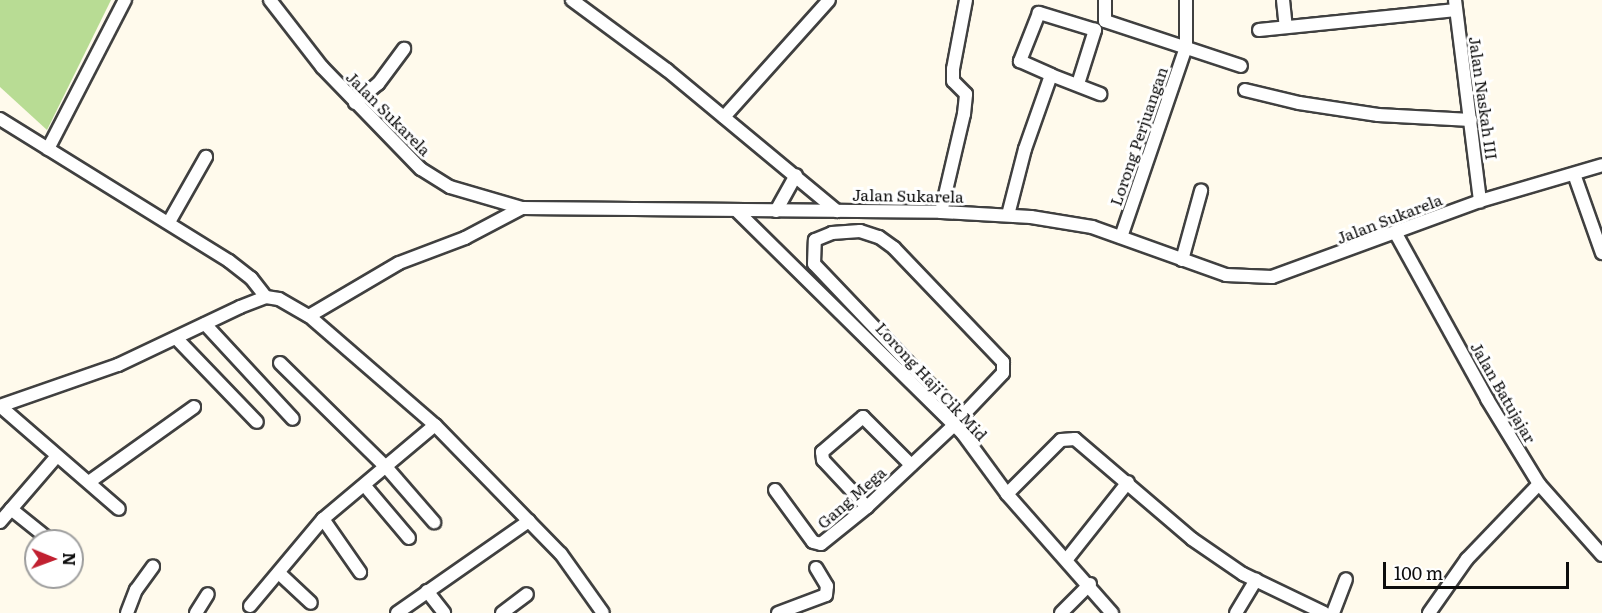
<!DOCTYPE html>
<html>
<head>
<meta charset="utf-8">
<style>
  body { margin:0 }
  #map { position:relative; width:1602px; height:613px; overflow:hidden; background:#fffaec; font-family:Literata,serif }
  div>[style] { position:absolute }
  .forest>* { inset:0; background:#b8dc94 }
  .roads { filter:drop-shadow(2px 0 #404040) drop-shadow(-2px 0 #404040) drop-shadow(0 2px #404040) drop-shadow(0 -2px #404040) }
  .minor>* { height:12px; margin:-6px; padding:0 6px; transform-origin:6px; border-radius:6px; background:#fff }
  span { translate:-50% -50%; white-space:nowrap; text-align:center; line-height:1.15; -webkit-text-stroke:6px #fff; paint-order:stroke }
  .street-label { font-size:16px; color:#0d0d0d }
  .north { position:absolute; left:24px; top:529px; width:60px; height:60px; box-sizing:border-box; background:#fff; border:2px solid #9e9e9e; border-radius:50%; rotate:91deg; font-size:16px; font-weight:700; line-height:24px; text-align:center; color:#0d0d0d }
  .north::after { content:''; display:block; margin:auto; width:21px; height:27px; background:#c12030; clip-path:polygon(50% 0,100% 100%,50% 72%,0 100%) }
  .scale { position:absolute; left:1383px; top:562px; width:186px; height:27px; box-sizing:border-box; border:3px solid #0d0d0d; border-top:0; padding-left:8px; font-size:18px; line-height:21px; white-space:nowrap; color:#0d0d0d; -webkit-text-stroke:4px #fff; paint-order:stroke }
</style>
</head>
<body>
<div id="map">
  <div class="forest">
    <i style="clip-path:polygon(0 0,111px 0,47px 130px,0 87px)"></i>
  </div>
  <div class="roads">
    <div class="minor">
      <i style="left:270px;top:0;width:85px;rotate:52.2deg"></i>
      <i style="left:322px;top:67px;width:142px;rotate:45.9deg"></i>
      <i style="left:421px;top:169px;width:34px;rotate:32deg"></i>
      <i style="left:450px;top:187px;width:75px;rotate:16.3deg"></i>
      <i style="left:522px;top:208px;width:419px;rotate:0.5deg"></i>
      <i style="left:941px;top:212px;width:90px;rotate:3.2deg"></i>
      <i style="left:1031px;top:217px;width:62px;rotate:9.3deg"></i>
      <i style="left:1092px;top:227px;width:142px;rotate:19.7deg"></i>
      <i style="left:1226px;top:275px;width:46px;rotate:2.5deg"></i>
      <i style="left:1272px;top:277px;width:221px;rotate:-20.1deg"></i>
      <i style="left:1480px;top:201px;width:127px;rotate:-16.4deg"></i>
      <i style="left:572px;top:0;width:118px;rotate:36.4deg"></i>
      <i style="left:667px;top:70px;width:221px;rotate:39.7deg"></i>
      <i style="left:1105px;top:0;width:21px;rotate:90deg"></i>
      <i style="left:1105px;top:21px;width:143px;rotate:18.3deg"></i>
      <i style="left:1283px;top:0;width:27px;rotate:84deg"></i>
      <i style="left:1455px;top:0;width:203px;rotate:82.9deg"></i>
      <i style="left:1259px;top:30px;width:198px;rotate:-5.8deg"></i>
      <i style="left:1078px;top:84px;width:57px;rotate:-72.5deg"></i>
      <i style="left:1095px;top:30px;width:59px;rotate:-163.1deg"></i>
      <i style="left:1039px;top:13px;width:52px;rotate:111.6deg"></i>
      <i style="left:1020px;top:61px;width:34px;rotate:24deg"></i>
      <i style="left:1051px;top:75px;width:53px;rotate:21.2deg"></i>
      <i style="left:1245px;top:90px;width:56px;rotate:13.5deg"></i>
      <i style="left:1299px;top:103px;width:80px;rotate:8.6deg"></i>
      <i style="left:1378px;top:115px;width:93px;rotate:3.1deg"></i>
      <i style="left:355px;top:103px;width:30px;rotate:-40deg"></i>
      <i style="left:378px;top:84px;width:44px;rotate:-53.4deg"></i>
      <i style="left:724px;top:117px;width:157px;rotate:-48.1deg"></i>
      <i style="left:0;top:119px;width:269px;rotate:31.8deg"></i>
      <i style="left:229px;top:261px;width:28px;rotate:38deg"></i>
      <i style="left:251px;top:278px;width:24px;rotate:52deg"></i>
      <i style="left:48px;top:149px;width:168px;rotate:-62.7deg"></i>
      <i style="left:1574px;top:174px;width:84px;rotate:70.5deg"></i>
      <i style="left:737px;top:211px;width:317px;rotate:44.6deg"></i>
      <i style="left:963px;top:434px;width:74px;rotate:53.7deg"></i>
      <i style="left:1007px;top:494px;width:159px;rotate:48.6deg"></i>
      <i style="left:776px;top:211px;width:41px;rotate:-60.9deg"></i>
      <i style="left:941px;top:212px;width:101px;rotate:-76.8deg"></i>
      <i style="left:964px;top:114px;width:20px;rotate:-84deg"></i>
      <i style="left:966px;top:94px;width:18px;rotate:-135deg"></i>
      <i style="left:953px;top:81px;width:12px;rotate:-90deg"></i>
      <i style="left:953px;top:69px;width:70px;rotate:-79.3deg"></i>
      <i style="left:1008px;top:215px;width:68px;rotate:-75.6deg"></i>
      <i style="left:1025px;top:149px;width:78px;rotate:-70.6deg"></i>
      <i style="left:169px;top:222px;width:75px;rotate:-60.4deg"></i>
      <i style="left:860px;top:231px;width:20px;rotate:18deg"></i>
      <i style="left:879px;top:237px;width:19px;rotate:36deg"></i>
      <i style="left:894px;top:248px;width:158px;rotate:46.3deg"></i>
      <i style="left:1003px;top:362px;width:11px;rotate:90deg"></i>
      <i style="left:1003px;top:373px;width:54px;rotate:133.5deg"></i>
      <i style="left:966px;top:412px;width:8px;rotate:180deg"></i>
      <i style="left:958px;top:412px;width:57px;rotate:-135.7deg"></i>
      <i style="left:917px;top:372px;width:149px;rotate:-133.6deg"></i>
      <i style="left:814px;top:264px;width:24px;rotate:-88deg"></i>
      <i style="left:815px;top:240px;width:18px;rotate:-22deg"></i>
      <i style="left:832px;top:233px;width:28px;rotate:-4deg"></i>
      <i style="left:1395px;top:232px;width:191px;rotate:61.1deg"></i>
      <i style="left:1487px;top:399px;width:100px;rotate:58.5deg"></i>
      <i style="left:1539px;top:484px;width:95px;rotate:48.4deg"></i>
      <i style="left:1121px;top:237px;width:201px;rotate:-71.1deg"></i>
      <i style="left:1186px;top:47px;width:47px;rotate:-90deg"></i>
      <i style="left:1182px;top:260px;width:72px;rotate:-74.6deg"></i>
      <i style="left:309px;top:316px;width:104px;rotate:-30.5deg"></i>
      <i style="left:399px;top:263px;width:71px;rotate:-20.7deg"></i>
      <i style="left:465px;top:238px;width:64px;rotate:-27.8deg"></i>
      <i style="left:205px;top:324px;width:129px;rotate:47.2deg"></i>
      <i style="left:177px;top:339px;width:115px;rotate:46.1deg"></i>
      <i style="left:280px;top:363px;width:150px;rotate:44.5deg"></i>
      <i style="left:387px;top:468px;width:72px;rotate:49deg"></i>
      <i style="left:0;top:406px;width:125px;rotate:-19.2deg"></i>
      <i style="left:118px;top:365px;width:135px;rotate:-25.4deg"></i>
      <i style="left:240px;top:307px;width:28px;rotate:-21deg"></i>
      <i style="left:266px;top:297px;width:13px;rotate:9deg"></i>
      <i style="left:279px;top:299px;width:34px;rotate:30deg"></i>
      <i style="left:309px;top:316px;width:167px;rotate:40.9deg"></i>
      <i style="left:435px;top:425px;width:180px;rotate:45.7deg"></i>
      <i style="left:561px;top:554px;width:72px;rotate:54.6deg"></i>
      <i style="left:0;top:406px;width:157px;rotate:40.9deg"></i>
      <i style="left:89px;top:482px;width:129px;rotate:-35.5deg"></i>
      <i style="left:365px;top:486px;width:68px;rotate:49.8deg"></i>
      <i style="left:775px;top:490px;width:64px;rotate:53.8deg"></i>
      <i style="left:813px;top:542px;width:8px;rotate:14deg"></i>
      <i style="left:821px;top:544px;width:59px;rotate:-38.8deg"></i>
      <i style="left:867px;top:507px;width:121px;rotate:-43.3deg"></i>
      <i style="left:1007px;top:494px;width:76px;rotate:-45deg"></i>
      <i style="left:1061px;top:440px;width:14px;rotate:-4deg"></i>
      <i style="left:1075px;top:439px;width:154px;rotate:40.5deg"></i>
      <i style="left:1192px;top:539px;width:62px;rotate:34.5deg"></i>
      <i style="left:1243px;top:574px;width:90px;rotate:25.7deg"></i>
      <i style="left:867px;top:507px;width:64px;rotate:-133.1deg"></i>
      <i style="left:823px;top:460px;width:8px;rotate:-97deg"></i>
      <i style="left:822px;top:452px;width:54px;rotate:-40.5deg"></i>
      <i style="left:863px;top:417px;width:68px;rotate:45deg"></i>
      <i style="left:11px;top:509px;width:51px;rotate:38.7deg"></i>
      <i style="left:323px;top:519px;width:65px;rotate:55.1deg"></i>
      <i style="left:0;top:522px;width:87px;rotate:-49.2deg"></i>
      <i style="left:1067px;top:559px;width:98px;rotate:-51.6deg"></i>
      <i style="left:280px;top:574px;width:42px;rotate:43.1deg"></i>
      <i style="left:427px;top:591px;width:28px;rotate:52deg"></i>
      <i style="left:250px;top:606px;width:114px;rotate:-50deg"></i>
      <i style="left:323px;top:519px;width:146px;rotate:-40deg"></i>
      <i style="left:127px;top:613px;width:25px;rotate:-69deg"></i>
      <i style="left:136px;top:590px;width:29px;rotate:-54deg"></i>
      <i style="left:196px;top:613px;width:22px;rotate:-58deg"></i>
      <i style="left:397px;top:613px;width:161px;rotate:-34.9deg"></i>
      <i style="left:502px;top:613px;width:31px;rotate:-37deg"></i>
      <i style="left:778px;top:613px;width:51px;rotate:-20.6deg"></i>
      <i style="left:826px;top:595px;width:9px;rotate:-84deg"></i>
      <i style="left:827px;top:586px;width:21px;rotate:-121deg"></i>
      <i style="left:1061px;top:613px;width:41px;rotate:-45deg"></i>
      <i style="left:1236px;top:613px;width:39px;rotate:-59deg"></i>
      <i style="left:1333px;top:613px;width:36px;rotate:-69deg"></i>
      <i style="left:1429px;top:613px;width:66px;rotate:-54.9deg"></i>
      <i style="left:1467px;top:559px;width:104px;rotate:-46.2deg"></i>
    </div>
  </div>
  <div class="street-label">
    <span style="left:1484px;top:98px;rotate:82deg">Jalan Naskah III</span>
    <span style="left:389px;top:113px;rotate:45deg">Jalan Sukarela</span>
    <span style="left:1138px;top:136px;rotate:-71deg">Lorong Perjuangan</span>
    <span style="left:908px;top:195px;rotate:1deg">Jalan Sukarela</span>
    <span style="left:1389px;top:218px;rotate:-21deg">Jalan Sukarela</span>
    <span style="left:932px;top:381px;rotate:47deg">Lorong Haji Cik Mid</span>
    <span style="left:1504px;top:392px;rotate:60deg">Jalan Batujajar</span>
    <span style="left:851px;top:497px;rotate:-41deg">Gang Mega</span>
  </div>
  <div class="north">N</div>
  <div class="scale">100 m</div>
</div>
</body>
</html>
